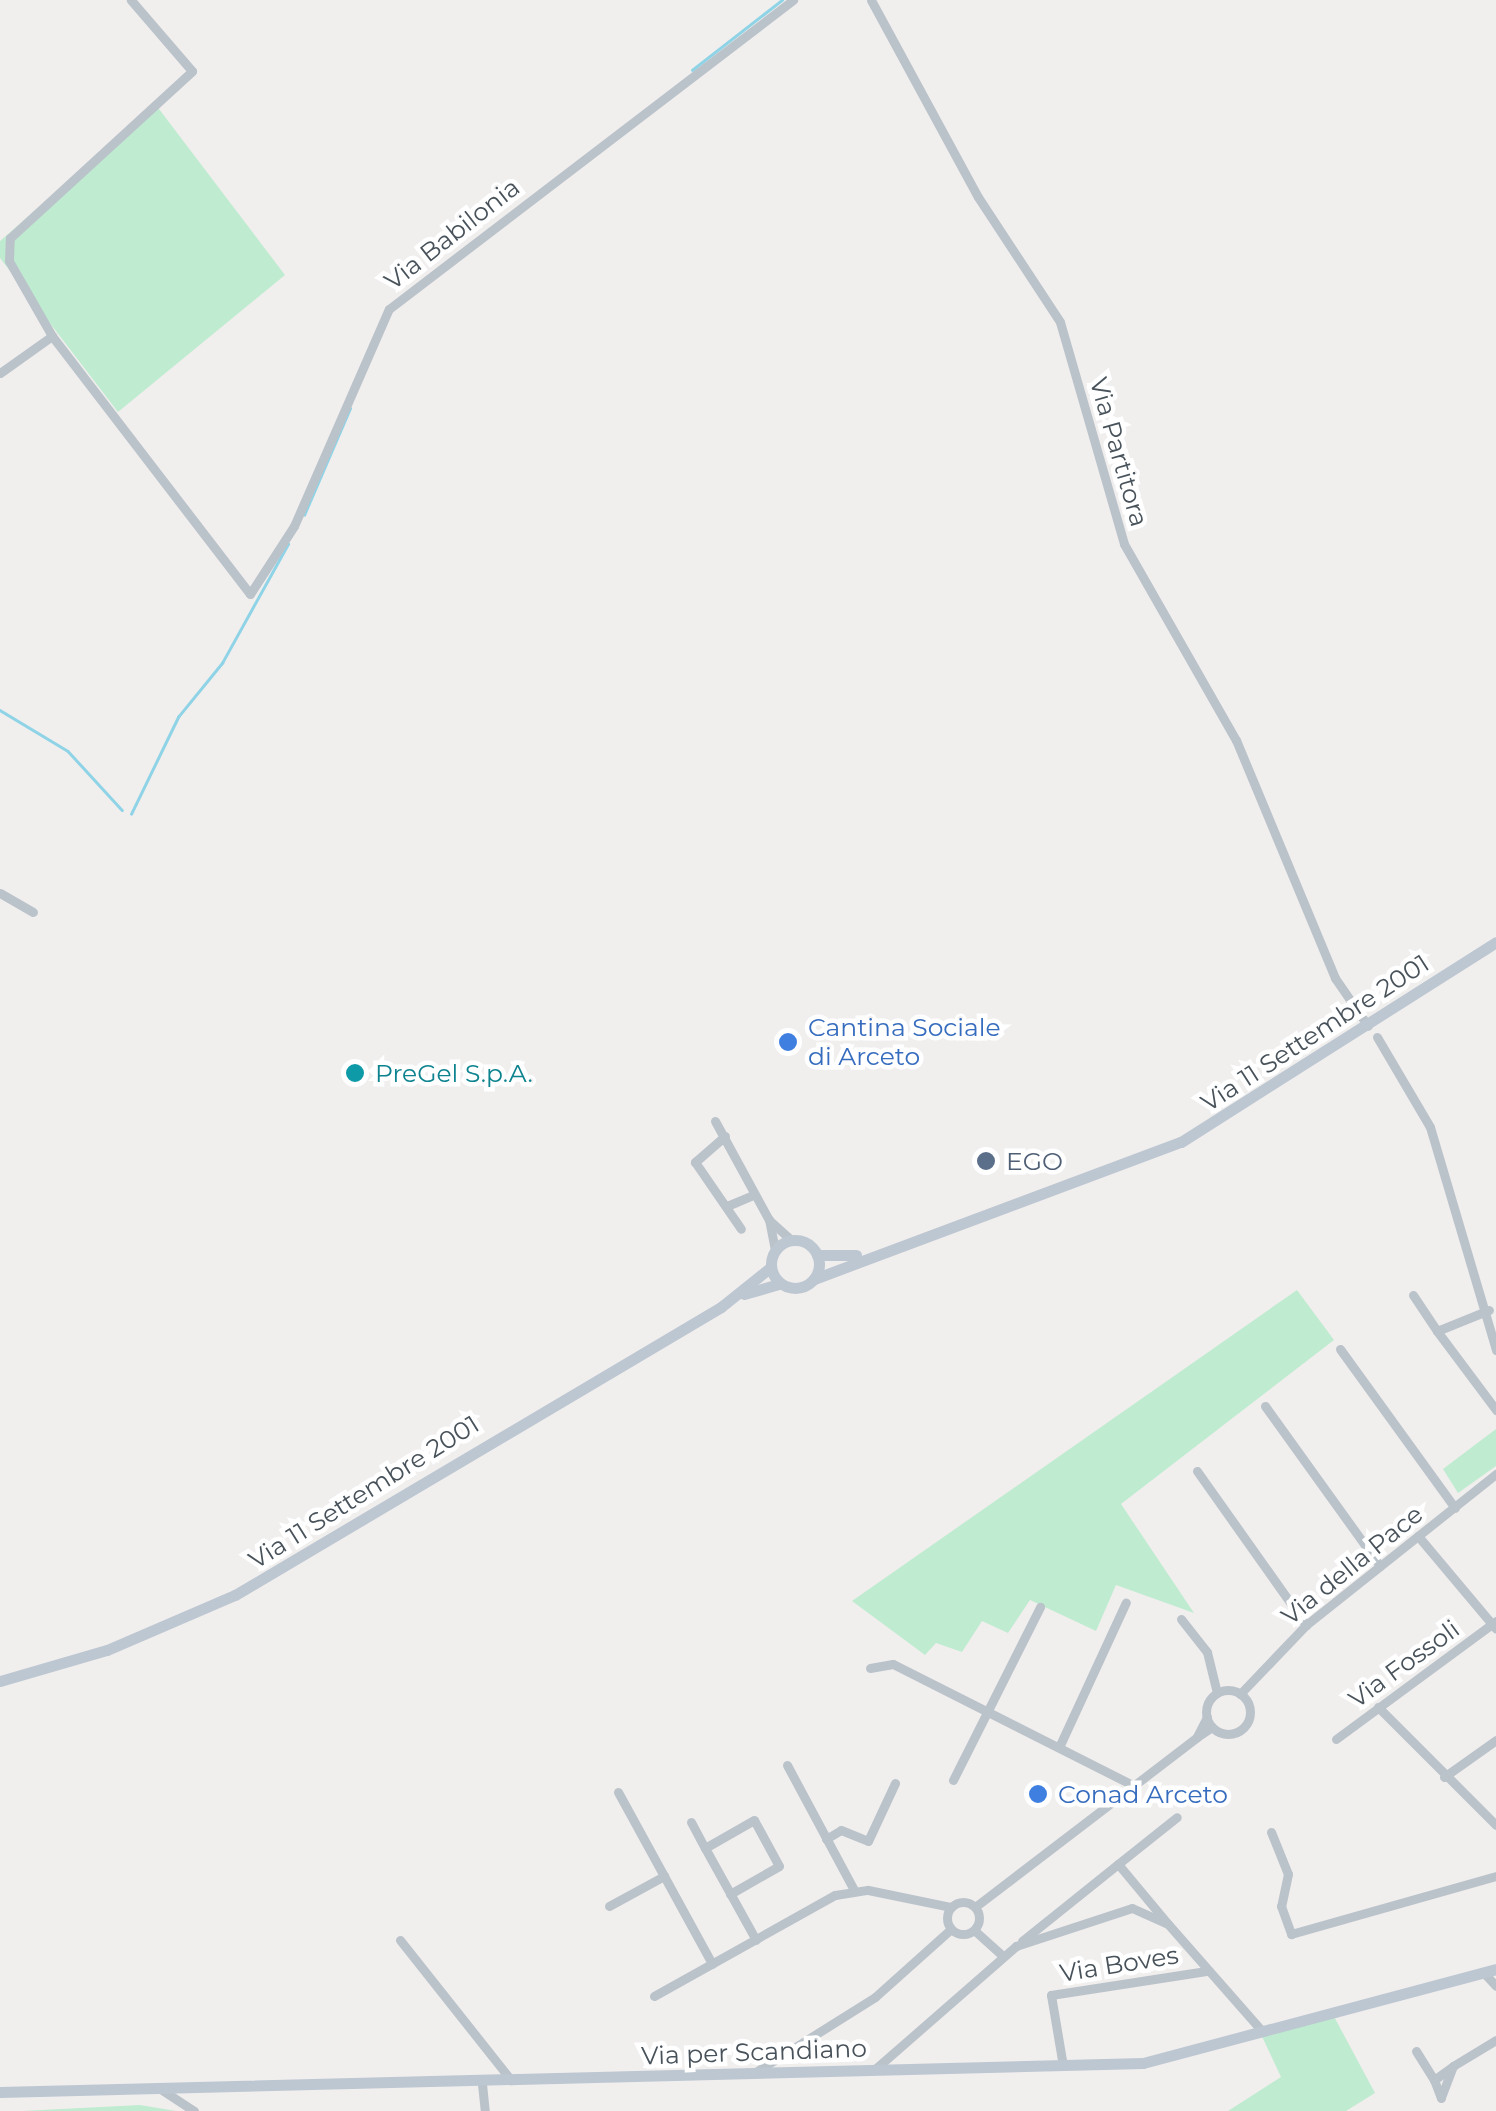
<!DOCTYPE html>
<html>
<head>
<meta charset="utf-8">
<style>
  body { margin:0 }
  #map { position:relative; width:1496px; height:2111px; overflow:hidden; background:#f1eeee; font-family:Montserrat,sans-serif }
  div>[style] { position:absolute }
  .green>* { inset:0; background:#bfecd0 }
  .stream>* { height:2.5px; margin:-1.25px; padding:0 1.25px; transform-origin:1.25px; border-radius:1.25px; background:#8fd4e6 }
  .street>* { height:9px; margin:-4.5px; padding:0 4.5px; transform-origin:4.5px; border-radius:4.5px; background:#bbc3ca }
  .street>.ring { margin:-4.5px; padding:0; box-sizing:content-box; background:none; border:9px solid #bbc3ca; border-radius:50% }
  .secondary>* { height:11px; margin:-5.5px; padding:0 5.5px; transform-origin:5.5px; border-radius:5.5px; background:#bdc7d1 }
  .secondary>.ring { margin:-5.5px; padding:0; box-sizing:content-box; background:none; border:11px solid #bdc7d1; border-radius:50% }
  .dots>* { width:28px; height:28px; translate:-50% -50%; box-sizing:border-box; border:5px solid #fff; border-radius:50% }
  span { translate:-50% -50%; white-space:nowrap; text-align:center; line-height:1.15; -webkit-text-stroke:9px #fff; paint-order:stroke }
  .street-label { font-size:25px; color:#48525a }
  .shop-label { font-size:25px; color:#366cbe }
  .left { translate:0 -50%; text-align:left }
  .culture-label { font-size:25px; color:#0d838f }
  .service-label { font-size:25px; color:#4e5e75 }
</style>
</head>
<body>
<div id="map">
  <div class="green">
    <i style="clip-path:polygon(156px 105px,285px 275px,118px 412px,0 258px,0 241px)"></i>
    <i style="clip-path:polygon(1297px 1290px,1334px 1340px,1121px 1504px,1194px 1613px,1116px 1585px,1096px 1631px,1030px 1600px,1008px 1633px,982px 1621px,962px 1652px,936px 1643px,925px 1655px,852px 1601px)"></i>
    <i style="clip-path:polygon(1496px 1429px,1496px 1466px,1458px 1493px,1443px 1469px)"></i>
    <i style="clip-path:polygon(1330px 2009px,1375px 2093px,1346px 2111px,1228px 2111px,1281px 2077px,1259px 2030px)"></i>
    <i style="clip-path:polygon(140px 2105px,176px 2111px,22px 2111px)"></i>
  </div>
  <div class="stream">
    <i style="left:692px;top:70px;width:114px;rotate:-37.9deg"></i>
    <i style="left:304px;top:515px;width:116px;rotate:-66.7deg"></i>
    <i style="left:0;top:710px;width:79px;rotate:31.1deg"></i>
    <i style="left:68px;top:751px;width:80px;rotate:47.5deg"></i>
    <i style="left:131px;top:814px;width:108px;rotate:-64.1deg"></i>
    <i style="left:178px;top:717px;width:70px;rotate:-50.8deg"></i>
    <i style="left:222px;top:663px;width:136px;rotate:-61deg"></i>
  </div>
  <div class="street">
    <i style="left:871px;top:0;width:224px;rotate:61.5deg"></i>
    <i style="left:978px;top:197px;width:149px;rotate:56.7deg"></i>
    <i style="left:1060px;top:322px;width:231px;rotate:73.9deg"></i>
    <i style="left:1124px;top:544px;width:226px;rotate:60.3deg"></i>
    <i style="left:1236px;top:740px;width:258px;rotate:67.4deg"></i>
    <i style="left:1335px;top:978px;width:58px;rotate:55.5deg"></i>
    <i style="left:52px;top:336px;width:325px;rotate:52.5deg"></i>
    <i style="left:250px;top:594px;width:81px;rotate:-57.1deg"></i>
    <i style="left:294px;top:526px;width:237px;rotate:-66.4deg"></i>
    <i style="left:389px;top:309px;width:509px;rotate:-37.41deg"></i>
    <i style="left:0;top:373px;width:64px;rotate:-35.4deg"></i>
    <i style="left:52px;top:336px;width:86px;rotate:-119.8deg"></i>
    <i style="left:9px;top:261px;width:23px;rotate:-88deg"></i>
    <i style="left:10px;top:238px;width:247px;rotate:-42.5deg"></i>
    <i style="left:192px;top:71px;width:94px;rotate:-130.7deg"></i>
    <i style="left:0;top:893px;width:38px;rotate:30deg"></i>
    <i style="left:1377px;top:1037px;width:104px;rotate:59.5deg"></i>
    <i style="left:1430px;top:1127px;width:233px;rotate:73.5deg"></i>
    <i style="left:715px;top:1121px;width:113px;rotate:61.4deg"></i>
    <i style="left:725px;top:1136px;width:40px;rotate:139deg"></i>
    <i style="left:695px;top:1162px;width:81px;rotate:55.5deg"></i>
    <i style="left:727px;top:1206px;width:28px;rotate:-23deg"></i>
    <i style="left:775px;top:1250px;width:31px;rotate:-101deg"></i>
    <i style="left:769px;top:1220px;width:30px;rotate:42deg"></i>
    <i style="left:1413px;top:1295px;width:43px;rotate:56.3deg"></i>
    <i style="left:1437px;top:1331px;width:56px;rotate:-22deg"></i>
    <i style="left:1437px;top:1331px;width:99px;rotate:53.2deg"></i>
    <i style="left:1340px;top:1349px;width:196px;rotate:54.1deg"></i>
    <i style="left:1265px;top:1406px;width:197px;rotate:54.3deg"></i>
    <i style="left:1197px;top:1471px;width:189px;rotate:54.7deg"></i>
    <i style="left:1418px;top:1536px;width:121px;rotate:50deg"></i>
    <i style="left:1181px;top:1619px;width:42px;rotate:51.8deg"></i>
    <i style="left:1207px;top:1652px;width:42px;rotate:76.3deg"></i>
    <i style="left:870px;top:1668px;width:23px;rotate:-10deg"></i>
    <i style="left:893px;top:1664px;width:264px;rotate:26.8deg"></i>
    <i class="ring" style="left:1206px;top:1690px;width:35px;height:35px"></i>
    <i style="left:1240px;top:1694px;width:95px;rotate:-46.3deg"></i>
    <i style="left:1306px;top:1625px;width:243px;rotate:-38.5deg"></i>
    <i style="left:1378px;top:1707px;width:167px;rotate:45deg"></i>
    <i style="left:1207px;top:1717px;width:22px;rotate:117deg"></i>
    <i style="left:1197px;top:1737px;width:18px;rotate:-34deg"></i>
    <i style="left:1336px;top:1739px;width:199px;rotate:-36.4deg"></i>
    <i style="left:1060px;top:1745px;width:157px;rotate:-65.2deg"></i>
    <i style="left:787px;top:1765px;width:142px;rotate:61.8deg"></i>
    <i style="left:1444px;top:1777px;width:64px;rotate:-35.4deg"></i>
    <i style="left:953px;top:1780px;width:194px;rotate:-63.3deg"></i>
    <i style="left:618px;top:1792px;width:196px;rotate:61.3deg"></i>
    <i style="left:691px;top:1822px;width:30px;rotate:62deg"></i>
    <i style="left:1271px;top:1832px;width:45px;rotate:68deg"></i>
    <i style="left:1288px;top:1874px;width:33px;rotate:102deg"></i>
    <i style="left:1281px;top:1906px;width:30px;rotate:70deg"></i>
    <i style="left:1291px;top:1934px;width:213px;rotate:-15.8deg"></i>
    <i style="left:826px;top:1839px;width:17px;rotate:-31deg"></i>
    <i style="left:841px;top:1830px;width:29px;rotate:22deg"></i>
    <i style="left:868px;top:1841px;width:64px;rotate:-65deg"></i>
    <i style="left:1118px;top:1864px;width:75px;rotate:-38.5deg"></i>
    <i style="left:730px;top:1894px;width:56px;rotate:-29.7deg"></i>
    <i style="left:779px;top:1866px;width:52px;rotate:-118.5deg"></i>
    <i style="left:754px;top:1820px;width:56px;rotate:150.3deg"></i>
    <i style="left:705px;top:1848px;width:105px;rotate:61deg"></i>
    <i class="ring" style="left:947px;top:1902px;width:23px;height:23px"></i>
    <i style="left:609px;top:1906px;width:63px;rotate:-28.6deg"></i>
    <i style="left:975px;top:1907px;width:280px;rotate:-37.4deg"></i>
    <i style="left:974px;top:1930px;width:39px;rotate:42deg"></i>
    <i style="left:400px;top:1940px;width:179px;rotate:51.6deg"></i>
    <i style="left:1022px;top:1941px;width:123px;rotate:-38.7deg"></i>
    <i style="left:1118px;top:1864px;width:77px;rotate:50.3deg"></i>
    <i style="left:1483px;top:1972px;width:19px;rotate:47deg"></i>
    <i style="left:654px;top:1996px;width:207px;rotate:-29.2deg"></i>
    <i style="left:835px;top:1895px;width:33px;rotate:-9deg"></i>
    <i style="left:868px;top:1890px;width:85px;rotate:11.6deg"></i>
    <i style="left:1416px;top:2051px;width:34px;rotate:58deg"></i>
    <i style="left:1063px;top:2066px;width:72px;rotate:-99.6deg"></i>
    <i style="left:1051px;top:1995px;width:157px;rotate:-8.8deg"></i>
    <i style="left:1453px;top:2066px;width:34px;rotate:111deg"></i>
    <i style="left:1441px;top:2098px;width:19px;rotate:-111deg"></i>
    <i style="left:1434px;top:2080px;width:24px;rotate:-36deg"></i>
    <i style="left:1453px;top:2066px;width:50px;rotate:-31.2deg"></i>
    <i style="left:874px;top:2070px;width:189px;rotate:-41.1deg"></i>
    <i style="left:1016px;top:1946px;width:122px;rotate:-18.1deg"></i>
    <i style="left:1132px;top:1908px;width:39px;rotate:24deg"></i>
    <i style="left:1168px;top:1924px;width:144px;rotate:48.7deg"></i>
    <i style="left:754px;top:2073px;width:143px;rotate:-32.1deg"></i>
    <i style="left:875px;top:1997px;width:101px;rotate:-41.8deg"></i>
    <i style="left:482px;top:2084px;width:27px;rotate:84deg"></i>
    <i style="left:159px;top:2088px;width:42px;rotate:33.3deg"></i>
  </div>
  <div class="secondary">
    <i class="ring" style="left:771px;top:1240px;width:37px;height:37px"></i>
    <i style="left:817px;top:1255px;width:39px"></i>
    <i style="left:814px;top:1279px;width:392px;rotate:-20.5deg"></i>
    <i style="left:1181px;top:1142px;width:373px;rotate:-32.4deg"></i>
    <i style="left:744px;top:1294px;width:37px;rotate:-16deg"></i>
    <i style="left:0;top:1681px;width:111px;rotate:-16.2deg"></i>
    <i style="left:107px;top:1650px;width:139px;rotate:-23.3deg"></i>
    <i style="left:235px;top:1595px;width:565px;rotate:-30.65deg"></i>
    <i style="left:721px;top:1307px;width:64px;rotate:-38.7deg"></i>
    <i style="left:0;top:2092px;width:1143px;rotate:-1.45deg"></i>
    <i style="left:1143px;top:2063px;width:365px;rotate:-14.9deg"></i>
  </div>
  <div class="dots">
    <i style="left:788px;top:1042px;background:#3f7fe0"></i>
    <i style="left:355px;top:1073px;background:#0f9aa8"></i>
    <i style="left:986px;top:1161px;background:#5c6f8a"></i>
    <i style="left:1038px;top:1794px;background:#3f7fe0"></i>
  </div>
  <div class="street-label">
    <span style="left:452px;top:234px;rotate:-38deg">Via Babilonia</span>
    <span style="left:1119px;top:452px;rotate:74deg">Via Partitora</span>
    <span style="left:1315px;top:1033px;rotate:-33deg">Via 11 Settembre 2001</span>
    <span style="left:364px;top:1492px;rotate:-32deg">Via 11 Settembre 2001</span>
    <span style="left:1352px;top:1565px;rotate:-39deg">Via della Pace</span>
    <span style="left:1404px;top:1664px;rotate:-36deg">Via Fossoli</span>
    <span style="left:1119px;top:1964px;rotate:-9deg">Via Boves</span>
    <span style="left:754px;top:2052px;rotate:-2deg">Via per Scandiano</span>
  </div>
  <div class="shop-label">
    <span class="left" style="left:808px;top:1042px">Cantina Sociale<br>di Arceto</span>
    <span class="left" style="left:1058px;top:1794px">Conad Arceto</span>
  </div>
  <div class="culture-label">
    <span class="left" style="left:375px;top:1073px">PreGel S.p.A.</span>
  </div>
  <div class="service-label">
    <span class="left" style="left:1006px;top:1161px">EGO</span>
  </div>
</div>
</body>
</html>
